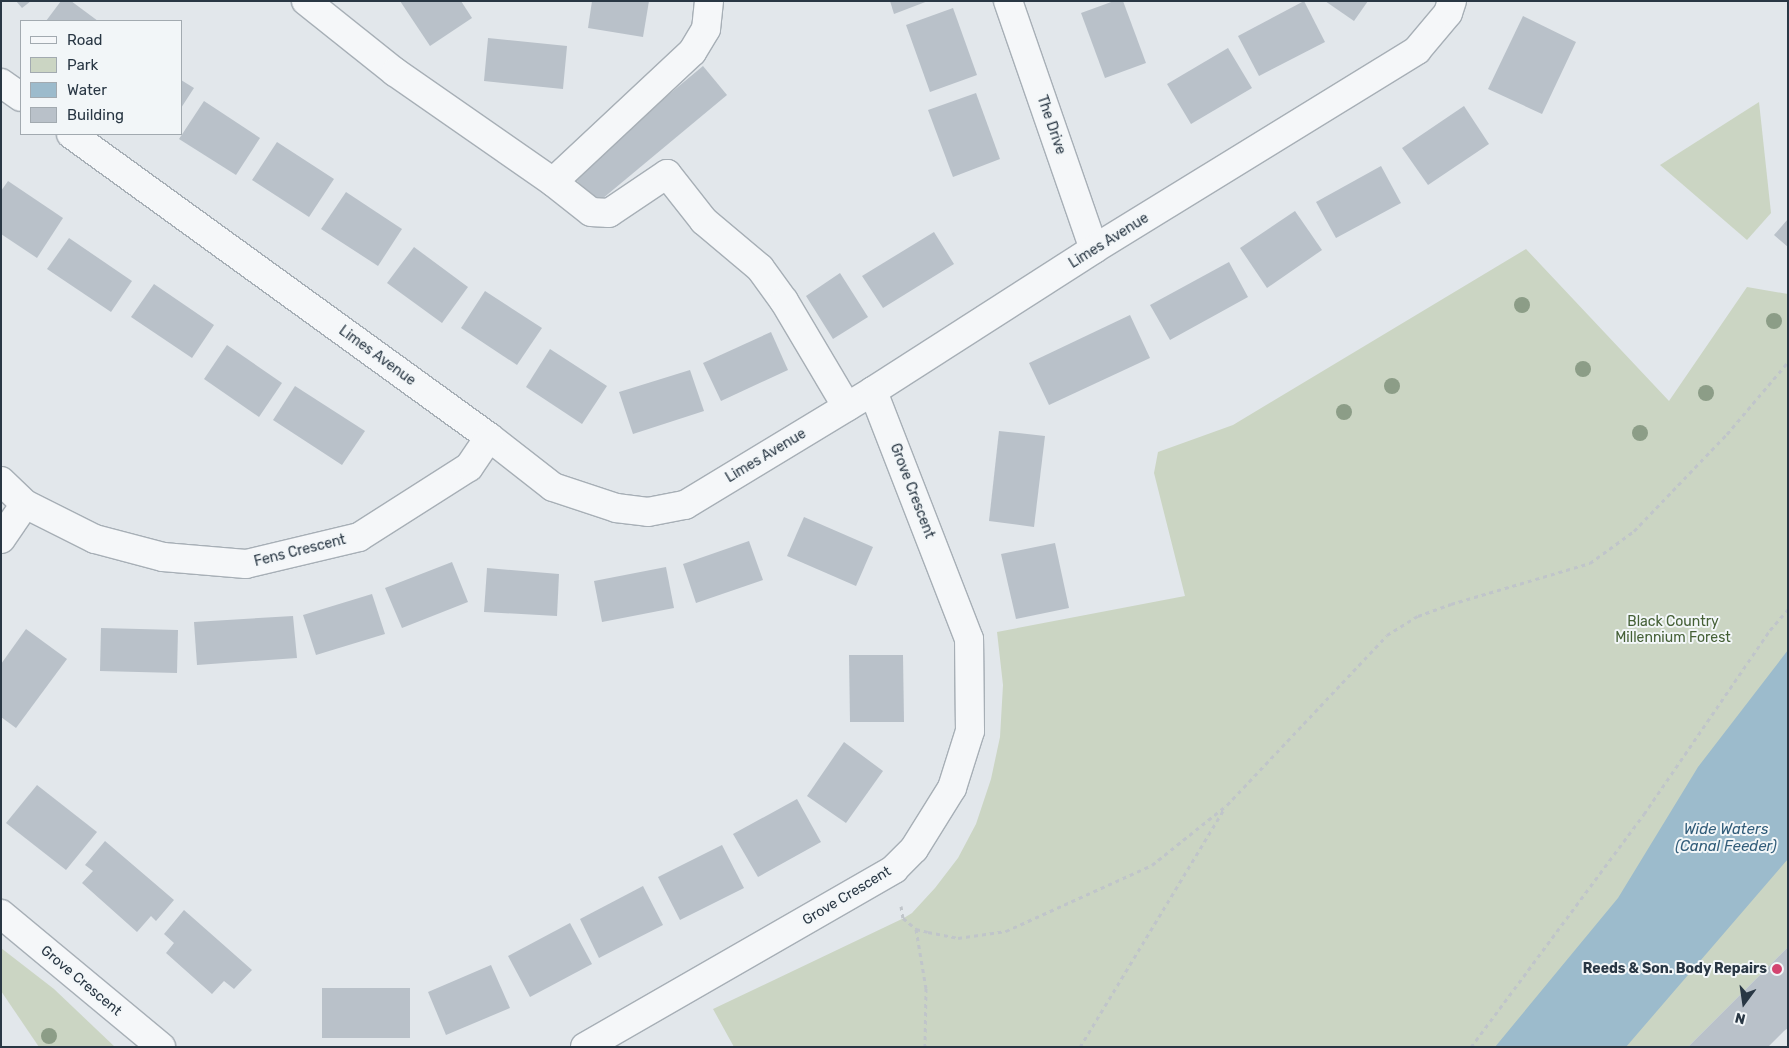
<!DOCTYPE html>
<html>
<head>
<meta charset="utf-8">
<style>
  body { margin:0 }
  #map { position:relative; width:1789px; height:1048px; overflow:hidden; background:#e2e7eb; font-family:Rubik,sans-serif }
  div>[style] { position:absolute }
  .green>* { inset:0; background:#cbd5c3 }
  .water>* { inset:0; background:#9cbbcc }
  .building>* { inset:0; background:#b9c1c9 }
  .path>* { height:3px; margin-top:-1.5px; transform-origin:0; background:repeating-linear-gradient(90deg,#c0c5ca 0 4px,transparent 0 8px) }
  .roads { filter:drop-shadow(1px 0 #a7afb6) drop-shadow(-1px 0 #a7afb6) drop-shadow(0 1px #a7afb6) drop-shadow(0 -1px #a7afb6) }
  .minor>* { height:28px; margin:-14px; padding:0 14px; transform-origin:14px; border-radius:14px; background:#f5f7f9 }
  .trees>* { width:16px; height:16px; margin:-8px; border-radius:50%; background:#8c9d87 }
  .dots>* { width:14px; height:14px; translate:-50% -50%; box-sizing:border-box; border:2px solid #f2f6f8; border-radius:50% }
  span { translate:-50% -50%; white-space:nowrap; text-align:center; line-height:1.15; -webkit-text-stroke:4px #f2f6f8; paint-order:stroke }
  .street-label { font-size:14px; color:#293744 }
  .park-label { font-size:14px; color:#456036 }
  .poi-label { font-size:14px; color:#293744; font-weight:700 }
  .right { translate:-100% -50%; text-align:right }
  .water-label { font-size:15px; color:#325d7a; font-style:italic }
  .frame { position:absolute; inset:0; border:2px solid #293744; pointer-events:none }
  .legend { position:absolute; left:20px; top:20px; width:162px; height:115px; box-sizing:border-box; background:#f2f6f8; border:1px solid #a2aab0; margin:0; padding:6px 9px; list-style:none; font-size:15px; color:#293744 }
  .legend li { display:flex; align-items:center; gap:10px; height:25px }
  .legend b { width:25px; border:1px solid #a2aab0 }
  .north { position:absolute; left:1719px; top:978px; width:50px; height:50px; -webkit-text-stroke:4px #f2f6f8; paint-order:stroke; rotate:194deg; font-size:14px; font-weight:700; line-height:20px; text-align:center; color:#293744 }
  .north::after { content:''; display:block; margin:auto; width:18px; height:22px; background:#293744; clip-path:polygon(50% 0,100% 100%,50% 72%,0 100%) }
</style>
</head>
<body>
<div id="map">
  <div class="green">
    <i style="clip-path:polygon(1759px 102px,1771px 213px,1747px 240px,1660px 165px)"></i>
    <i style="clip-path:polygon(1526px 249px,1669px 401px,1747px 287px,1788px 294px,1788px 947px,1688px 1047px,734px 1047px,713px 1009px,904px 918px,912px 913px,935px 888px,958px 858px,976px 824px,991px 779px,1000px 737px,1003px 685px,997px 632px,1185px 596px,1154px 473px,1158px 452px,1233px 425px)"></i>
    <i style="clip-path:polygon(1px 948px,54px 989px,115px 1047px,39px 1047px,1px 991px)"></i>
  </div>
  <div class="water">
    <i style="clip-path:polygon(1788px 650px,1788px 859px,1626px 1047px,1495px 1047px,1618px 898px,1698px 767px)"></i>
  </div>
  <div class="building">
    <i style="clip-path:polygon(16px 1px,31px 1px,22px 8px)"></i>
    <i style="clip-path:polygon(61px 1px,71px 1px,98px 21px,46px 21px)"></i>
    <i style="clip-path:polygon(400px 1px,461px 1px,472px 18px,430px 46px)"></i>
    <i style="clip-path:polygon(592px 1px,649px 1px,643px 37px,588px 28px)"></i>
    <i style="clip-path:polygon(890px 1px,928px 1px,894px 14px)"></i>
    <i style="clip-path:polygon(1114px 1px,1123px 1px,1146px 63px,1105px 78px,1081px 13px)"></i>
    <i style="clip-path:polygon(1304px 1px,1325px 42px,1259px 76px,1238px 36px)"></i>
    <i style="clip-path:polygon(1325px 1px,1368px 1px,1354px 21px)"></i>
    <i style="clip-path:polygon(953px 8px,977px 75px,930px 92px,906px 25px)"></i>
    <i style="clip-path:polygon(1523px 16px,1576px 42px,1542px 114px,1488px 89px)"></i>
    <i style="clip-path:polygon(488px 38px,567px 46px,563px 89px,484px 81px)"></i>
    <i style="clip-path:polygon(1228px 48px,1252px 88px,1191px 124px,1167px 84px)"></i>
    <i style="clip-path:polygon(703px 66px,727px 95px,596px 204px,572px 175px)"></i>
    <i style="clip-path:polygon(181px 80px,194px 88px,181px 108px)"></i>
    <i style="clip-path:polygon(976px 93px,1000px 159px,953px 177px,928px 110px)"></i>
    <i style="clip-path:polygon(204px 101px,260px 138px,236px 175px,179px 139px)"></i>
    <i style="clip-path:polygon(1464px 106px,1489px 144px,1428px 185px,1402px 148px)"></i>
    <i style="clip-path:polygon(277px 142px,334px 179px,309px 217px,252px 180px)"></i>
    <i style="clip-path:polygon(1381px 166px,1401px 203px,1336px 238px,1316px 202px)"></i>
    <i style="clip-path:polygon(8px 181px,63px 218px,37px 258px,1px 234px,1px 191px)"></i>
    <i style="clip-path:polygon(346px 192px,402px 229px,378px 266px,321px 229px)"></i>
    <i style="clip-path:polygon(1295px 211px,1322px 250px,1267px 288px,1240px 248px)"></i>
    <i style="clip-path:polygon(1788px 219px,1788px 247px,1774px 235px)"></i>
    <i style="clip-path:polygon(934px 232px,954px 264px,883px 308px,862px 276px)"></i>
    <i style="clip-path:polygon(69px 238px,132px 281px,111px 312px,47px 269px)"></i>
    <i style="clip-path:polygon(414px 247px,468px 287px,442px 323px,387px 283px)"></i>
    <i style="clip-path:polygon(1229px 262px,1248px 297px,1170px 340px,1150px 305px)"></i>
    <i style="clip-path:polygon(840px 273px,868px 317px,833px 339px,806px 296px)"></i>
    <i style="clip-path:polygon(154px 284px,214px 325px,192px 358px,131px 317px)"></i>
    <i style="clip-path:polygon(485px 291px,542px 328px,517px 365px,461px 328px)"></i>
    <i style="clip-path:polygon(1130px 315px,1150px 358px,1049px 405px,1029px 363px)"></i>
    <i style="clip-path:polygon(771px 332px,788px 370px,721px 401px,703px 363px)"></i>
    <i style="clip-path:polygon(227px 345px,282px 383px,259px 417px,204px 379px)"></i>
    <i style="clip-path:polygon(550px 349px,607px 386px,582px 424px,526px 387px)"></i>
    <i style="clip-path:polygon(690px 370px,704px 411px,633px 434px,619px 392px)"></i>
    <i style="clip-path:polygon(295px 386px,365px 431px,342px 465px,273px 420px)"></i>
    <i style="clip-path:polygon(999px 431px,1045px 436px,1034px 527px,989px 521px)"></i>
    <i style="clip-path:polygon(804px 517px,873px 547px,856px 586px,787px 556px)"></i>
    <i style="clip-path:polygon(749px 541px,763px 580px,696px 603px,683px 564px)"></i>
    <i style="clip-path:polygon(1055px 543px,1069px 608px,1016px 619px,1001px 554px)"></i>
    <i style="clip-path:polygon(452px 562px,468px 602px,402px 628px,385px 588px)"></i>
    <i style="clip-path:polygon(666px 567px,674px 608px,602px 622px,594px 581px)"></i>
    <i style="clip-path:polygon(487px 568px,559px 574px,557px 616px,484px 612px)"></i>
    <i style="clip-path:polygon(372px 594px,385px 634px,316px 655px,303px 615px)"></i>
    <i style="clip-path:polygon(293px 616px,297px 658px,197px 665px,194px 622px)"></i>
    <i style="clip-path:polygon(101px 628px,178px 630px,177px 673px,100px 671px)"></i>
    <i style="clip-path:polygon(26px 629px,67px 659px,16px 728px,1px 717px,1px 664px)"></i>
    <i style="clip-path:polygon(849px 655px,903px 655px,904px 722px,850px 722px)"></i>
    <i style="clip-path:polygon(844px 742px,883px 771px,846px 823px,807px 796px)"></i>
    <i style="clip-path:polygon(37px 785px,97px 832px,66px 870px,6px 823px)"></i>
    <i style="clip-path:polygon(797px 799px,821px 842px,758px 877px,733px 834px)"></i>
    <i style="clip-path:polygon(105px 841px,174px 900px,156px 921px,151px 916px,137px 932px,82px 883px,93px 871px,85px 865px)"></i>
    <i style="clip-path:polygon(722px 845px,744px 888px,680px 920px,658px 877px)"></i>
    <i style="clip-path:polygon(643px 886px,663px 925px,599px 958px,580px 919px)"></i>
    <i style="clip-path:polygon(184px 910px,252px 970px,234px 989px,224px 981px,212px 994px,166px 953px,174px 943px,164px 934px)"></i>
    <i style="clip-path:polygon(570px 923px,592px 964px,530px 997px,508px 956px)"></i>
    <i style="clip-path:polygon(1788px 947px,1788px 1028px,1784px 1031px,1768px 1047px,1688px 1047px)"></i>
    <i style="clip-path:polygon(491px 965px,510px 1008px,446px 1035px,428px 992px)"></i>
    <i style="clip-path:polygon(322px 988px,410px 988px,410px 1038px,322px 1038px)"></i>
  </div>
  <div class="path">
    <i style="left:901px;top:906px;width:12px;rotate:81deg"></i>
    <i style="left:903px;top:918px;width:17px;rotate:40deg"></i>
    <i style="left:916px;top:929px;width:12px;rotate:14deg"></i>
    <i style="left:928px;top:932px;width:31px;rotate:11deg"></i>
    <i style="left:958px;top:938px;width:49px;rotate:-8.3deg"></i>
    <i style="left:1006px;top:931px;width:160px;rotate:-24.3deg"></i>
    <i style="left:1152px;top:865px;width:96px;rotate:-38.7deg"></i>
    <i style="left:1227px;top:805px;width:233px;rotate:-46.7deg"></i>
    <i style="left:1387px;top:635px;width:36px;rotate:-32deg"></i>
    <i style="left:1418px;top:616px;width:35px;rotate:-20deg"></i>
    <i style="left:1451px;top:604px;width:145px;rotate:-16.4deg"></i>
    <i style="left:1590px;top:563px;width:54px;rotate:-36deg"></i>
    <i style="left:1634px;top:531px;width:134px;rotate:-46.2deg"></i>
    <i style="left:1727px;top:434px;width:94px;rotate:-49.7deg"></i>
    <i style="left:916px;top:929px;width:60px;rotate:80.4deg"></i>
    <i style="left:926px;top:988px;width:59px;rotate:91deg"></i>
    <i style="left:1080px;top:1047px;width:280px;rotate:-58.8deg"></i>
    <i style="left:1471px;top:1047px;width:290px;rotate:-53.4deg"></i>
    <i style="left:1644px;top:814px;width:223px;rotate:-55.6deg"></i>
    <i style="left:1770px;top:630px;width:28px;rotate:-49deg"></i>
  </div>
  <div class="roads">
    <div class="minor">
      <i style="left:306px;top:1px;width:114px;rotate:38.6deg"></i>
      <i style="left:395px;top:72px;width:193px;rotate:34.8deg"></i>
      <i style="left:709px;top:1px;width:28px;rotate:96deg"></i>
      <i style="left:706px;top:29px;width:27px;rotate:121deg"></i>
      <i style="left:692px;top:52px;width:190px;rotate:136.9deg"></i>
      <i style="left:553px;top:182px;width:48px;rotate:38.3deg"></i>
      <i style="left:591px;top:212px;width:18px;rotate:3deg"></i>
      <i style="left:609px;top:213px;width:70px;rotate:-33.9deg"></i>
      <i style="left:667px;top:174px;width:60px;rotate:51.8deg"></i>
      <i style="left:704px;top:221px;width:73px;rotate:40deg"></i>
      <i style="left:760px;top:268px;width:41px;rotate:54deg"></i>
      <i style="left:784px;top:301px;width:123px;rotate:59.3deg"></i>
      <i style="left:1008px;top:1px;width:262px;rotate:70.9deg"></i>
      <i style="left:1px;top:83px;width:24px;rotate:35deg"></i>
      <i style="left:71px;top:134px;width:516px;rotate:35.94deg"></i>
      <i style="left:489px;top:437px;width:81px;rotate:38deg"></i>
      <i style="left:553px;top:487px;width:66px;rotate:18.4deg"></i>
      <i style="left:616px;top:508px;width:32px;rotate:7deg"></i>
      <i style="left:648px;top:512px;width:38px;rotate:-11deg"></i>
      <i style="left:685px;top:505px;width:220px;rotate:-31.2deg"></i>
      <i style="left:873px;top:391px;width:263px;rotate:-32.7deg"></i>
      <i style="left:1094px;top:249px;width:379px;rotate:-31.6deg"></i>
      <i style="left:1417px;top:50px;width:48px;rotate:-50deg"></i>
      <i style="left:1448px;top:13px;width:13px;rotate:-72deg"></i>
      <i style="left:1px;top:481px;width:33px;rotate:44deg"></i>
      <i style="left:25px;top:504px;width:78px;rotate:26.6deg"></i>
      <i style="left:95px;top:539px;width:70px;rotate:14.8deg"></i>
      <i style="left:163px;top:557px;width:83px;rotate:4.8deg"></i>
      <i style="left:246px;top:564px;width:116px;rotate:-13.4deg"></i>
      <i style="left:359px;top:537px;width:130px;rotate:-32.5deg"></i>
      <i style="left:469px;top:467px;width:36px;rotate:-56deg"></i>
      <i style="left:1px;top:539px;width:42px;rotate:-55.6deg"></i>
      <i style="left:1px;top:914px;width:208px;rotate:39.7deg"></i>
      <i style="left:585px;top:1047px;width:357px;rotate:-29.9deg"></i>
      <i style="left:894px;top:869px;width:28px;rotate:-45deg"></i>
      <i style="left:914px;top:849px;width:72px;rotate:-58.1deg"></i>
      <i style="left:952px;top:788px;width:60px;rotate:-72.5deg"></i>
      <i style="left:970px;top:731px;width:92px;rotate:-90.6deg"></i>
      <i style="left:969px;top:639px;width:266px;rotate:-111.2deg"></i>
    </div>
  </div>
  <div class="trees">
    <i style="left:1522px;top:305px"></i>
    <i style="left:1774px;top:321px"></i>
    <i style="left:1583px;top:369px"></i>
    <i style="left:1392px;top:386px"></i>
    <i style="left:1706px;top:393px"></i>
    <i style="left:1344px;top:412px"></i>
    <i style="left:1640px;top:433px"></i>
    <i style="left:49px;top:1036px"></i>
  </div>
  <div class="dots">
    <i style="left:1777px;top:969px;background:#d34470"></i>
  </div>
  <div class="street-label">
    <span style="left:1051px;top:125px;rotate:71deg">The Drive</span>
    <span style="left:1109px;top:241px;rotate:-32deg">Limes Avenue</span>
    <span style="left:377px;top:356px;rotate:36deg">Limes Avenue</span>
    <span style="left:766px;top:456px;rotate:-31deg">Limes Avenue</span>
    <span style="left:912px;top:491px;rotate:69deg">Grove Crescent</span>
    <span style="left:300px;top:551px;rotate:-14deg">Fens Crescent</span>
    <span style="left:847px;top:896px;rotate:-31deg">Grove Crescent</span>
    <span style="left:81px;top:981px;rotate:40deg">Grove Crescent</span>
  </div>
  <div class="park-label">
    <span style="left:1673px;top:630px">Black Country<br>Millennium Forest</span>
  </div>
  <div class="poi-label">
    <span class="right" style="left:1767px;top:969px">Reeds &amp; Son. Body Repairs</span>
  </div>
  <div class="water-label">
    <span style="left:1726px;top:838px">Wide Waters<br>(Canal Feeder)</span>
  </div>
  <div class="frame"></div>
  <ul class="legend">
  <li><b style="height:6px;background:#f5f7f9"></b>Road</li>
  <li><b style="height:14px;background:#cbd5c3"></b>Park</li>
  <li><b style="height:14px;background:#9cbbcc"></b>Water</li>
  <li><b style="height:14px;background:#b9c1c9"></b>Building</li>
  </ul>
  <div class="north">N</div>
</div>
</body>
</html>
